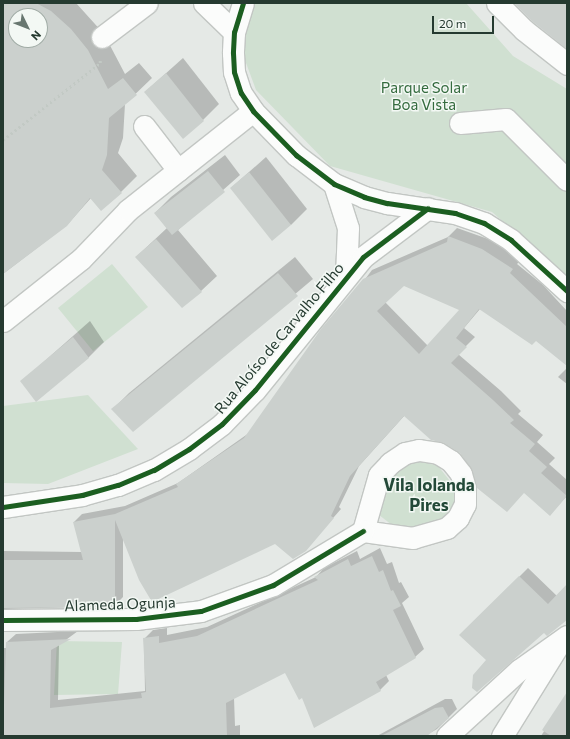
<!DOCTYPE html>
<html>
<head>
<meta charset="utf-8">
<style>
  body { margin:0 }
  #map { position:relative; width:570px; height:739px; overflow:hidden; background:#e5e9e6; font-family:Commissioner,sans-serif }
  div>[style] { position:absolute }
  .green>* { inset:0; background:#d0e0d1 }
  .shadow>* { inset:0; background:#0003 }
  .building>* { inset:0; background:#cbd0cd }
  .path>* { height:2.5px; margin-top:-1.25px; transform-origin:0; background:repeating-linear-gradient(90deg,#c2c9c4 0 2px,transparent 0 5px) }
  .roads { filter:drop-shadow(1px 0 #c2c6c3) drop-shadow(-1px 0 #c2c6c3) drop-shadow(0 1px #c2c6c3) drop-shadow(0 -1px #c2c6c3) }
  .minor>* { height:21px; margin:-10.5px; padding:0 10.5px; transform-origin:10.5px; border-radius:10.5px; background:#fbfcfb }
  .cycleway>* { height:5px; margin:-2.5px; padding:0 2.5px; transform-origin:2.5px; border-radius:2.5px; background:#1b5e20 }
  span { translate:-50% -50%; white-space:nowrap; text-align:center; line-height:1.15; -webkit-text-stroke:3px #f3f8f4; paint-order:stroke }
  .park-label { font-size:15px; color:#346b3e }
  .street-label { font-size:15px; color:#253a30 }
  .quarter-label { font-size:17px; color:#234938; font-weight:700 }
  .frame { position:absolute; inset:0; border:4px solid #253a30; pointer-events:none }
  .north { position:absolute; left:8px; top:8px; width:40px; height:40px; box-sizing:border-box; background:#f3f8f4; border:1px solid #a1aca6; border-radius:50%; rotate:133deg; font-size:11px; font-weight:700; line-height:16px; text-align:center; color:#253a30 }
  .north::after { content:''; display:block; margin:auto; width:14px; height:18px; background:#687770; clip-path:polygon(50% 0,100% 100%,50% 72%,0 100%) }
  .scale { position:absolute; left:432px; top:16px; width:62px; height:18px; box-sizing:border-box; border:2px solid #253a30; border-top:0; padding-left:5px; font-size:12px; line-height:14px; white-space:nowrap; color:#253a30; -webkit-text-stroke:3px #f3f8f4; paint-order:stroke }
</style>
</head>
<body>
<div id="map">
  <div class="green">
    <i style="clip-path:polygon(253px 3px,466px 3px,513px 56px,567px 89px,567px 278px,492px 212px,330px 166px,256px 90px,242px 52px,249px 9px)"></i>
    <i style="clip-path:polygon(112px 264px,148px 307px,93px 351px,58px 308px)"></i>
    <i style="clip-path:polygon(88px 395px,138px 449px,48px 484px,3px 483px,3px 406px)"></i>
    <i style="clip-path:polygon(417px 460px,438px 466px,454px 486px,455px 504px,440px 521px,417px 531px,396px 528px,379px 515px,384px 489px,401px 468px)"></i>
    <i style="clip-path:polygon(57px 641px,122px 642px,118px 694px,54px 695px)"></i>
  </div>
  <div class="shadow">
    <i style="clip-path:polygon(evenodd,3px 3px,76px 3px,104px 34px,125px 74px,139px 63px,152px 78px,125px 104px,123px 138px,118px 153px,137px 176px,121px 192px,91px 198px,67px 225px,3px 274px,3px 3px,16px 16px,40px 16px,40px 40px,16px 40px,16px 16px)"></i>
    <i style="clip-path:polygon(183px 58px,219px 104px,203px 120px,145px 92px)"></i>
    <i style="clip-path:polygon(225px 155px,240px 175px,178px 230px,217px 276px,201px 291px,136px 257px,167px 228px,155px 213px,171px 197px)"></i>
    <i style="clip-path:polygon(266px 157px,307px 209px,291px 225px,231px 188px)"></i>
    <i style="clip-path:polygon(evenodd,457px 228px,491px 240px,521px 260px,517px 264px,543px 285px,567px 311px,567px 365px,536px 340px,480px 309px,464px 328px,475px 337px,458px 354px,501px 391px,521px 411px,518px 414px,543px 435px,537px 442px,555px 458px,549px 464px,567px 480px,567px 496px,550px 514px,524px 492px,473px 470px,461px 453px,405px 415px,359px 466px,339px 507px,341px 509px,305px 550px,275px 542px,123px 538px,123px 597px,114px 606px,3px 609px,3px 551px,82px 552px,74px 522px,82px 514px,125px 506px,178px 483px,249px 433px,372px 270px,448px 237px,457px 228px,404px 284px,461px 310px,428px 346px,385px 302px,404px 284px)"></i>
    <i style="clip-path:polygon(295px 257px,313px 279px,133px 431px,113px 409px,129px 393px)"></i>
    <i style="clip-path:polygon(90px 321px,104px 342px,88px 358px,22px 381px)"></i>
    <i style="clip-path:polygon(567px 368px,567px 384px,558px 377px)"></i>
    <i style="clip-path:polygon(380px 548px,387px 564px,392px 562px,399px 583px,401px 582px,409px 597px,402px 603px,424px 649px,415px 657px,386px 675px,389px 681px,380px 690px,303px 697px,285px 672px,234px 698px,235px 726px,240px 725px,240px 736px,3px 736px,3px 648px,7px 648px,7px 642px,16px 634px,78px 631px,59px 645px,58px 700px,145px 691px,144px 639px,153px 630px,167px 628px,167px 635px,207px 627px,316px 577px,324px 568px,357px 551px,360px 559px)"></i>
    <i style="clip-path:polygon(528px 568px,557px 596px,567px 586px,567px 619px,547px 634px,544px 632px,487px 660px,461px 635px)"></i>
    <i style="clip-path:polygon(567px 695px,567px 736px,541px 736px)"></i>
    <i style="clip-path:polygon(445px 699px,452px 699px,457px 709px,437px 729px,425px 736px,377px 736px)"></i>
  </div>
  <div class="building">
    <i style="clip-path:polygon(evenodd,3px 3px,36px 3px,51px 11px,71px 29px,88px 50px,108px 89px,123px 78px,137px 95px,109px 118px,107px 155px,102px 170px,122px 193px,101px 211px,90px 198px,67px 226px,3px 274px,3px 3px,16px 16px,40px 16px,40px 40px,16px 40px,16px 16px)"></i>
    <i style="clip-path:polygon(514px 3px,567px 3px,567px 49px,532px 21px)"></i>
    <i style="clip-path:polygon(166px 73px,204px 121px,183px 139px,144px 92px)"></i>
    <i style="clip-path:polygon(208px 171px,225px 192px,172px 235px,154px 213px)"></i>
    <i style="clip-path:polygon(249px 172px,291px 225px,272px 241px,230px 188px)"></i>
    <i style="clip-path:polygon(evenodd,448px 236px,482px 249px,513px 269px,510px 273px,567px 327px,567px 366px,536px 341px,532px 345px,479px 309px,456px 338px,467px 347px,451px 363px,493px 400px,514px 420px,510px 423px,535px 444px,529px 451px,547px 467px,541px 473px,567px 496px,550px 516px,524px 493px,507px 512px,477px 488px,472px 470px,460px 453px,444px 443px,431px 440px,404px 416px,350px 476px,331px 516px,334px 518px,306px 551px,293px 559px,275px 544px,152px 602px,139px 580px,115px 520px,115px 607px,3px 608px,3px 560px,83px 560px,73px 522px,115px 514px,178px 487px,176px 484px,244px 438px,321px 329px,363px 279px,447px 242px,448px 236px,404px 286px,459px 310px,419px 354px,377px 311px,404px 286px)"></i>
    <i style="clip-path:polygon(156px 239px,202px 292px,182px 308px,135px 257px)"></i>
    <i style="clip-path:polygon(278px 273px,298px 296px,133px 432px,111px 409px)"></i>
    <i style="clip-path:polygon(73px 337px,89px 358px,36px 402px,20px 381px)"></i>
    <i style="clip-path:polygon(372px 556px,379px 572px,383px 570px,391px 591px,393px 590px,401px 606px,393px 610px,416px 658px,376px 682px,381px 691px,314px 728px,302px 698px,299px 700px,285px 673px,226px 703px,227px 736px,3px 736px,6px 642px,71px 639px,51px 650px,50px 708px,142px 698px,141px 693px,146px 692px,143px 638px,159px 636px,159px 643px,197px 636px,318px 580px,314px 577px,348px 559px,351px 566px)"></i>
    <i style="clip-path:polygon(519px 576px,548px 604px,567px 584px,567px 620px,547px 636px,544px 633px,477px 692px,472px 688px,473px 675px,486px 660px,459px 635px)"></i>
    <i style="clip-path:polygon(567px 692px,567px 736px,551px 736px,542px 730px)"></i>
    <i style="clip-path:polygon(443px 707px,449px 718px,427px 736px,381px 736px,435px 708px)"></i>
  </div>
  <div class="path">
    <i style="left:3px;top:140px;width:124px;rotate:-38.4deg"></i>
    <i style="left:100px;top:63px;width:5px;rotate:-90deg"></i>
  </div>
  <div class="roads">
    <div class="minor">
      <i style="left:204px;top:3px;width:42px;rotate:44deg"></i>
      <i style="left:243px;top:3px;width:30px;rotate:107deg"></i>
      <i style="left:234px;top:32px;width:21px;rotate:93deg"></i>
      <i style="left:233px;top:53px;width:19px;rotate:87deg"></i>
      <i style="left:234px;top:72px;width:22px;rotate:72deg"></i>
      <i style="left:241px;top:93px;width:22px;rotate:56deg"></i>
      <i style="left:253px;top:111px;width:62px;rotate:45.7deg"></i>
      <i style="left:296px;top:155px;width:48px;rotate:37.3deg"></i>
      <i style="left:334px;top:184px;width:33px;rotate:23deg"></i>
      <i style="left:364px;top:197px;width:24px;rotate:15deg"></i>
      <i style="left:387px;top:203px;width:69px;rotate:8.4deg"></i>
      <i style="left:455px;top:213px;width:31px;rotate:19deg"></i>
      <i style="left:484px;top:223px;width:32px;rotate:32deg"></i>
      <i style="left:511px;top:240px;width:76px;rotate:42.3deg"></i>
      <i style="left:497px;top:3px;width:38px;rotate:45deg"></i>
      <i style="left:524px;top:30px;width:55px;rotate:38.3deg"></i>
      <i style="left:102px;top:37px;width:56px;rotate:-37.1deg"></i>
      <i style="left:460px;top:123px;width:46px;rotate:-5deg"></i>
      <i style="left:506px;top:119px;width:86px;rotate:45deg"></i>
      <i style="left:144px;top:126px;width:56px;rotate:52.3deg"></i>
      <i style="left:334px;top:184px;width:46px;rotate:72.3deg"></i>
      <i style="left:348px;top:228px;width:48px;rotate:92.4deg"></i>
      <i style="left:3px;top:321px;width:100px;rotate:-38.5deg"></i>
      <i style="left:81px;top:259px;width:68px;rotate:-46.2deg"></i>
      <i style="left:128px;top:210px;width:159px;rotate:-38.4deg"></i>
      <i style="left:419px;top:450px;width:19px;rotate:9deg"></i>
      <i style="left:438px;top:453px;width:15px;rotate:32deg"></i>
      <i style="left:451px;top:461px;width:16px;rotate:52deg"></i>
      <i style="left:461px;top:474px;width:15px;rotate:74deg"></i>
      <i style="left:465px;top:488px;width:16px;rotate:90deg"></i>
      <i style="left:465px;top:504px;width:16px;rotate:117deg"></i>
      <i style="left:458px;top:518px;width:15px;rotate:138deg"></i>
      <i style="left:447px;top:528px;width:35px;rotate:164deg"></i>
      <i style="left:413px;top:538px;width:50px;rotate:-172deg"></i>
      <i style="left:363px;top:531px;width:58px;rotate:-74.1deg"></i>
      <i style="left:379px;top:475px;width:16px;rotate:-47deg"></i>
      <i style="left:390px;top:463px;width:18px;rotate:-34deg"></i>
      <i style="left:405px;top:453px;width:14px;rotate:-12deg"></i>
      <i style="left:3px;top:507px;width:80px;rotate:-8.6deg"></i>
      <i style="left:82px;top:495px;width:37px;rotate:-16deg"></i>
      <i style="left:118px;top:485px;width:39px;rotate:-23deg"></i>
      <i style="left:154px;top:470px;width:41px;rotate:-31deg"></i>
      <i style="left:189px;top:449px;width:41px;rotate:-37.1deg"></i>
      <i style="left:222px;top:424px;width:47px;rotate:-45.9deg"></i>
      <i style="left:255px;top:390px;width:171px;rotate:-50.9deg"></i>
      <i style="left:363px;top:257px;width:81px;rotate:-37deg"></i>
      <i style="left:3px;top:620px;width:133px;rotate:-0.4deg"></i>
      <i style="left:136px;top:619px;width:65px;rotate:-7deg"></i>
      <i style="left:201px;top:611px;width:77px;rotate:-19.9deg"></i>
      <i style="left:273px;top:585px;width:105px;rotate:-31deg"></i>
      <i style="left:447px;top:736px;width:98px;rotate:-42.5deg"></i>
      <i style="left:519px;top:670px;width:59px;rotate:-35.3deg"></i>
      <i style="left:502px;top:736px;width:108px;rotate:-58.2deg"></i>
    </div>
  </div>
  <div class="cycleway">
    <i style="left:243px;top:3px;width:30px;rotate:107deg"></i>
    <i style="left:234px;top:32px;width:21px;rotate:93deg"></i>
    <i style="left:233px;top:53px;width:19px;rotate:87deg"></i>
    <i style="left:234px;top:72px;width:22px;rotate:72deg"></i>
    <i style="left:241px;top:93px;width:22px;rotate:56deg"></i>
    <i style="left:253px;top:111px;width:62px;rotate:45.7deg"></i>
    <i style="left:296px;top:155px;width:48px;rotate:37.3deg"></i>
    <i style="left:334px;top:184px;width:33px;rotate:23deg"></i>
    <i style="left:364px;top:197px;width:24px;rotate:15deg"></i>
    <i style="left:387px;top:203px;width:69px;rotate:8.4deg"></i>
    <i style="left:455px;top:213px;width:31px;rotate:19deg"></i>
    <i style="left:484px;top:223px;width:32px;rotate:32deg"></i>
    <i style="left:511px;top:240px;width:76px;rotate:42.3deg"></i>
    <i style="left:3px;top:507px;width:80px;rotate:-8.6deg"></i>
    <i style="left:82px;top:495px;width:37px;rotate:-16deg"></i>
    <i style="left:118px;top:485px;width:39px;rotate:-23deg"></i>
    <i style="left:154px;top:470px;width:41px;rotate:-31deg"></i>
    <i style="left:189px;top:449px;width:41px;rotate:-37.1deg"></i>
    <i style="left:222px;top:424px;width:47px;rotate:-45.9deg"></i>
    <i style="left:255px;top:390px;width:171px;rotate:-50.9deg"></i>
    <i style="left:363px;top:257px;width:81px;rotate:-37deg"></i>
    <i style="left:3px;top:620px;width:133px;rotate:-0.4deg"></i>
    <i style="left:136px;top:619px;width:65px;rotate:-7deg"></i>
    <i style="left:201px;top:611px;width:77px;rotate:-19.9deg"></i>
    <i style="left:273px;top:585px;width:105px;rotate:-31deg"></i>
  </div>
  <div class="park-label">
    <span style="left:424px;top:96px">Parque Solar<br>Boa Vista</span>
  </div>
  <div class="street-label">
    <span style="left:279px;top:338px;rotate:-50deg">Rua Aloíso de Carvalho Filho</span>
    <span style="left:120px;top:604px;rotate:-2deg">Alameda Ogunja</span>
  </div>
  <div class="quarter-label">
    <span style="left:429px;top:495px">Vila Iolanda<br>Pires</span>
  </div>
  <div class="frame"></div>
  <div class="north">N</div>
  <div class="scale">20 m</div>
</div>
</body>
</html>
